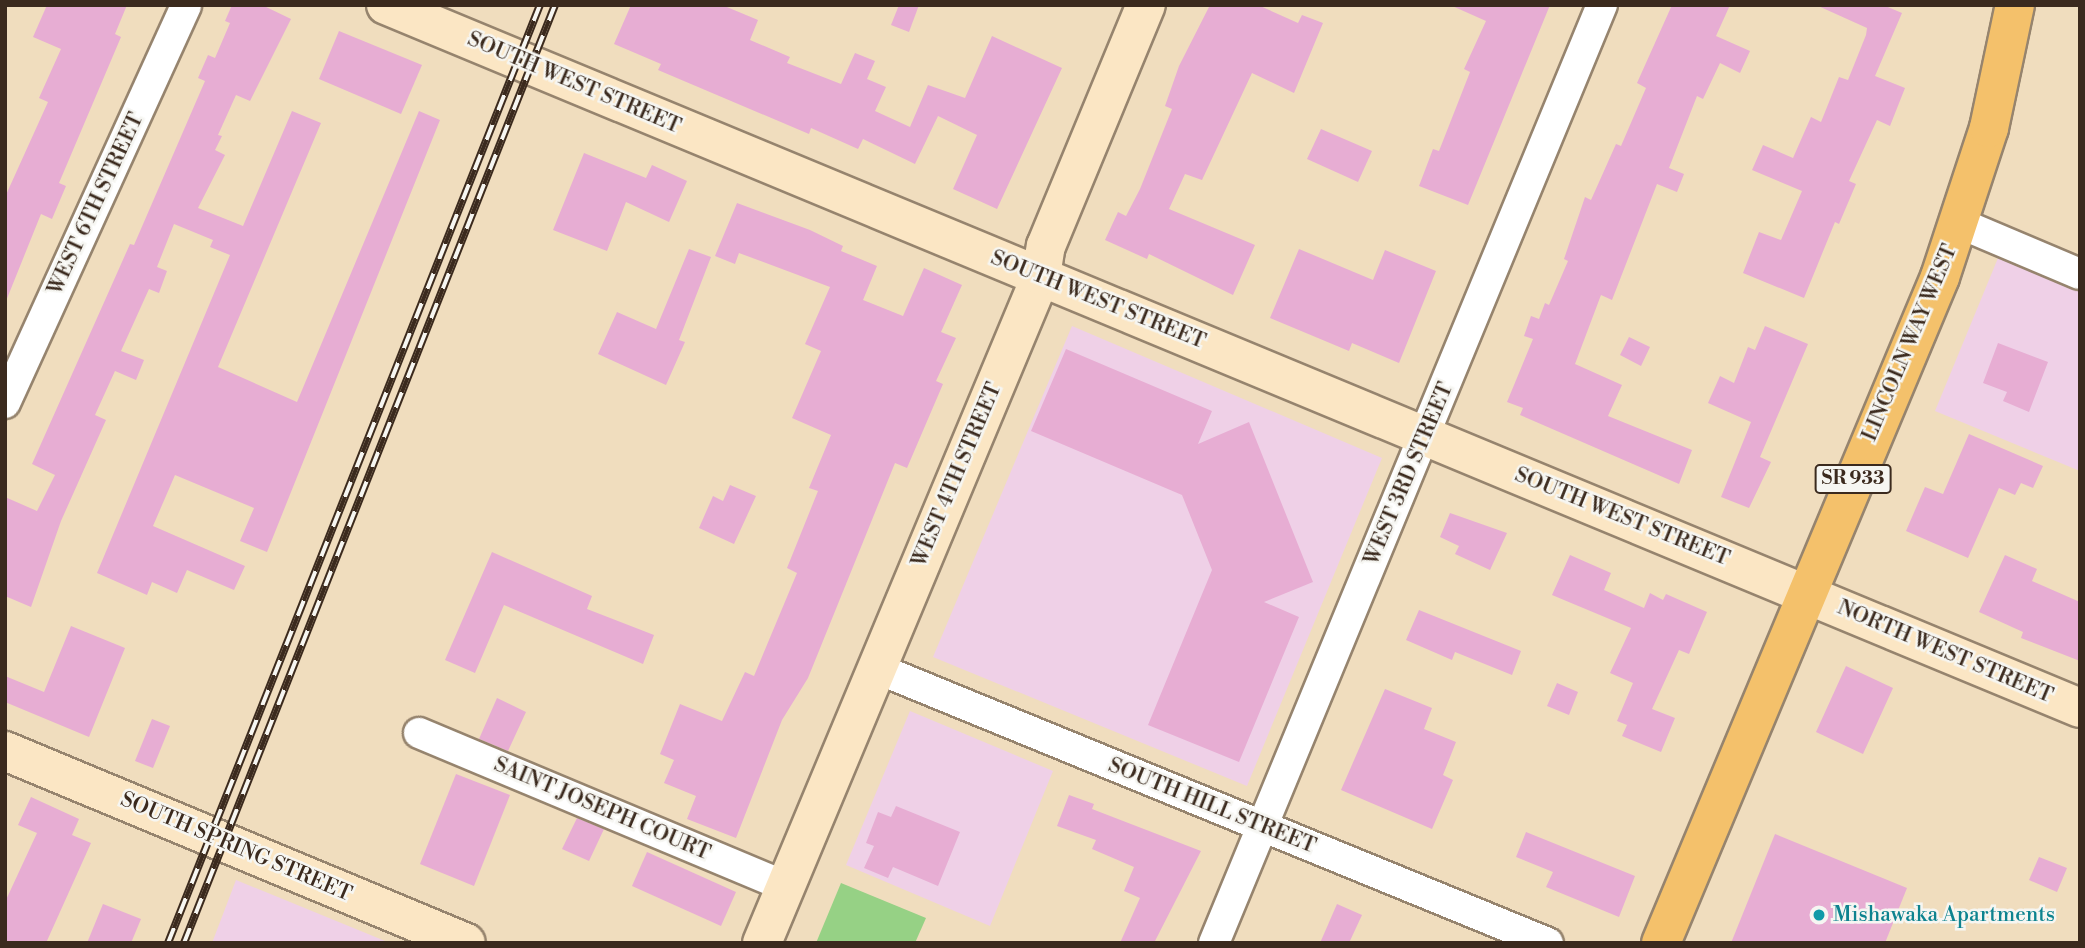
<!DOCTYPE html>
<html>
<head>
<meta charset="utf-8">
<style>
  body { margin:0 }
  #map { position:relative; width:2085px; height:948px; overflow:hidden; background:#f0ddbe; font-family:"Libre Bodoni",serif }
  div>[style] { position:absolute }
  .built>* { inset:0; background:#efd0e7 }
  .green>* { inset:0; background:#96d185 }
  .building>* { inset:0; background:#e7add3 }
  .roads { filter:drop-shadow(2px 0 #96846e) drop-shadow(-2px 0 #96846e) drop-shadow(0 2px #96846e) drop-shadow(0 -2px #96846e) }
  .street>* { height:30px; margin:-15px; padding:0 15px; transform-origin:15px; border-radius:15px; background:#fff }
  .secondary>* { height:38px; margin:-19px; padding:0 19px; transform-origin:19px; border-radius:19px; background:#fbe6c4 }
  .primary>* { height:38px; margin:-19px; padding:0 19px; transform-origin:19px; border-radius:19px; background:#f4c16b }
  .rail>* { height:8px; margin-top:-4px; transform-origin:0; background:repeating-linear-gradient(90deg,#f6f6f2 0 16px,#3b2a1e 0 32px); box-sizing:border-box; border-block:2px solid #3b2a1e }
  .dots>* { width:19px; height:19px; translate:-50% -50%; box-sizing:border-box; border:4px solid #f6f6f2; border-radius:50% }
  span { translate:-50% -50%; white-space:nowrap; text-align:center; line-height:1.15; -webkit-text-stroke:5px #f6f6f2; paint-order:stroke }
  .shield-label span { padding:2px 5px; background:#f6f6f2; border:2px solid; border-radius:5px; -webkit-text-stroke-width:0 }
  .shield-label { font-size:19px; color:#3b2a1e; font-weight:700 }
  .street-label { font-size:21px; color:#3b2a1e }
  .culture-label { font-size:21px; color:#0d838f }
  .left { translate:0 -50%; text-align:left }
  .frame { position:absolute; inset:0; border:7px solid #3b2a1e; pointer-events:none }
</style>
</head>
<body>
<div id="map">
  <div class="built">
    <i style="clip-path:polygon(1998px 258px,2080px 292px,2080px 471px,1935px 411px)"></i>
    <i style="clip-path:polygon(1072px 326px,1382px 458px,1247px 786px,933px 657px)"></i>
    <i style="clip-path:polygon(910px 711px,1053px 771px,990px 926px,846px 865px)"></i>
    <i style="clip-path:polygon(236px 880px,390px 943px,212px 943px)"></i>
  </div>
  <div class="green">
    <i style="clip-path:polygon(841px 883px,926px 918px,915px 943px,816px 943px)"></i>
  </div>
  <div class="building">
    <i style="clip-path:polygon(47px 5px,127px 5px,115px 34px,121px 37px,59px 183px,66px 186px,52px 219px,41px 214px,6px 301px,5px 197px,48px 102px,39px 98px,61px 49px,33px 37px)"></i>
    <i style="clip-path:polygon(232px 5px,262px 5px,291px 19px,250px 101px,236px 95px,218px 135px,222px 136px,215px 150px,225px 155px,198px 208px,243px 226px,292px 111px,321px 123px,218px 367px,297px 402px,419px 111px,440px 120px,267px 552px,240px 541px,254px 508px,175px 475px,153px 526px,245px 566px,234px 590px,187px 570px,177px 593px,152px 582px,147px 595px,97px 573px,230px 255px,210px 247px,213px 240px,174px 224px,157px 267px,167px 271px,159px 293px,149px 289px,121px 351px,144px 360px,136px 380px,115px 371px,95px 415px,106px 420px,61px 521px,31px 607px,5px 596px,5px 497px,37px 511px,55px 475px,32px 464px,130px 244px,134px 245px,205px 81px,198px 78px,208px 55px,215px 58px,230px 23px,225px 21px)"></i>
    <i style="clip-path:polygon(631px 5px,722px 5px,758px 20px,750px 40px,790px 57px,787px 63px,841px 84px,855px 53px,875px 61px,867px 79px,886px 87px,875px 111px,910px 127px,928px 85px,965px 98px,992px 36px,1062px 68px,997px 209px,953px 189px,977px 135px,938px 116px,915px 164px,863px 139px,858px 149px,811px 128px,809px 134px,658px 70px,661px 64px,614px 44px)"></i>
    <i style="clip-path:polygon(899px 5px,919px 5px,909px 32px,891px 25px)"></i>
    <i style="clip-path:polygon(1210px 5px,1258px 5px,1298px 23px,1302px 15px,1323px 23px,1294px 93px,1252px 73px,1202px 180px,1185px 174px,1169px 209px,1255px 245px,1233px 295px,1149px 254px,1147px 259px,1105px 240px,1118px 212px,1126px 216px,1140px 189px,1172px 109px,1165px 106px,1179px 66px)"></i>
    <i style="clip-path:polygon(1450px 5px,1550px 5px,1468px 205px,1419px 186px,1433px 149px,1439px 151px,1470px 72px,1464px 69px,1486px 21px)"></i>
    <i style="clip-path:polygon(1672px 5px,1730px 5px,1716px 36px,1750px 51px,1740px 73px,1720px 63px,1703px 99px,1697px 96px,1669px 168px,1684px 174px,1677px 192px,1657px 184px,1612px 300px,1601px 295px,1575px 364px,1622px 385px,1608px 416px,1692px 450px,1679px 484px,1520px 415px,1523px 408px,1507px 402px,1533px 339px,1524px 336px,1531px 316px,1539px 319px,1545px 303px,1549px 305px,1568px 261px,1564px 259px,1585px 197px,1591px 200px,1616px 144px,1621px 146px,1646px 88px,1637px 83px)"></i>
    <i style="clip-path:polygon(1816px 5px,1883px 5px,1902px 13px,1875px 76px,1905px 88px,1890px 126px,1877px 120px,1849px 181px,1856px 184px,1839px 224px,1835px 222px,1804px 298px,1743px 273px,1759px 232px,1781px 240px,1802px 191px,1752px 170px,1763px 145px,1793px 158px,1811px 117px,1821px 122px,1839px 77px,1848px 80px,1866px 35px,1867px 28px)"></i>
    <i style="clip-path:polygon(339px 31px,422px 65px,401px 114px,319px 79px)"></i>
    <i style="clip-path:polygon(1321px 129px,1372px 151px,1358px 182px,1307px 159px)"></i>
    <i style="clip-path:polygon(584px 153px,646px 178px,652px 165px,687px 181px,669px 222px,626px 202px,607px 251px,553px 230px)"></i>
    <i style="clip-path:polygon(737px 203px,810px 230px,843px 246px,841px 251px,877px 266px,863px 300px,903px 316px,924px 268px,962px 285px,941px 332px,956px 338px,936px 381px,943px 384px,907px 468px,895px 463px,808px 678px,782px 720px,736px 838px,687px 819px,696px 796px,664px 783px,674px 760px,660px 754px,680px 704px,722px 721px,745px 672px,754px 676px,797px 573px,787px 568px,818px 491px,809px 488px,831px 435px,792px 418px,821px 351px,805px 344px,830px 287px,739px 253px,735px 264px,715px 256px)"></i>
    <i style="clip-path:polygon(689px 249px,711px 257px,679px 340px,685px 342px,666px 385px,598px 354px,617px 312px,656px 329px)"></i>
    <i style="clip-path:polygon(1299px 249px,1373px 280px,1385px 250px,1436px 271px,1399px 363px,1352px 343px,1349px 351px,1270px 318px)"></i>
    <i style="clip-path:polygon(1765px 326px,1808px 344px,1760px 457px,1771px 462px,1749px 508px,1721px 497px,1751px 422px,1708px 403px,1720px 376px,1734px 383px,1748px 347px,1755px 350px)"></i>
    <i style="clip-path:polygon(1629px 337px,1650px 347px,1641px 366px,1620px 355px)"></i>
    <i style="clip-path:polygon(1998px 343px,2048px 362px,2029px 412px,2003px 401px,2007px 392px,1983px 383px)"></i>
    <i style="clip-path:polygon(1066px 349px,1212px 411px,1198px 444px,1249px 422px,1313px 582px,1264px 602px,1299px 617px,1239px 762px,1148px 725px,1212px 570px,1182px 495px,1031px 431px)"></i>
    <i style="clip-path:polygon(1969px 434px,2043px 466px,2033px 488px,2021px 483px,2015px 495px,1999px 488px,1968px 558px,1906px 531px,1925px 487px,1943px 494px)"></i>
    <i style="clip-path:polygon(730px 485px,756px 496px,734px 544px,699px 528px,713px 496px,723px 501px)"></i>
    <i style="clip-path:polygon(1450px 513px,1507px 533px,1490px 570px,1455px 554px,1459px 546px,1440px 537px)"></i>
    <i style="clip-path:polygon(492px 552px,592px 596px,587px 609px,654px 635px,643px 664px,504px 605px,475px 673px,445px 660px)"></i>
    <i style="clip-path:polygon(1570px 555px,1611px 573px,1604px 590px,1644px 608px,1650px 593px,1663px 600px,1666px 594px,1707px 612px,1689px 654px,1679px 650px,1652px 709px,1675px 718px,1661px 752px,1622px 736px,1627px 725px,1617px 721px,1633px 683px,1610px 673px,1631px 628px,1552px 595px)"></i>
    <i style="clip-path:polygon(2005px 555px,2037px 569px,2032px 581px,2080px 602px,2080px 661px,2021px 638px,2023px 632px,1979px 612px)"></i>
    <i style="clip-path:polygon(1419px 610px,1521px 651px,1512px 675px,1455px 652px,1452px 660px,1406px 640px)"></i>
    <i style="clip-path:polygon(71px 626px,125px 648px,89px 737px,5px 702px,5px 676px,44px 692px)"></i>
    <i style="clip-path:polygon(1846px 666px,1893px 688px,1863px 754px,1816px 732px)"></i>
    <i style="clip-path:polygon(1557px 683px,1578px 692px,1569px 715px,1547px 706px)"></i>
    <i style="clip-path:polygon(1385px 689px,1432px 708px,1424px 729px,1456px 742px,1443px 775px,1453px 780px,1432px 829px,1341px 790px)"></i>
    <i style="clip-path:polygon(497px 698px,526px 712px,508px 751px,479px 739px)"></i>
    <i style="clip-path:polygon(152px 719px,170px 726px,153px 768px,135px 761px)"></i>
    <i style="clip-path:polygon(456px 774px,510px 795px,474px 886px,420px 864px)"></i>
    <i style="clip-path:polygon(1069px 795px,1094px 804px,1092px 809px,1201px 851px,1154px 943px,1120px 943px,1140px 898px,1124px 891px,1134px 867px,1092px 849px,1096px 840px,1057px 826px)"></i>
    <i style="clip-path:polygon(31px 797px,79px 819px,72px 835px,91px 843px,46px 943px,5px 943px,5px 902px,37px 833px,18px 825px)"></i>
    <i style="clip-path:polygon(896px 806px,960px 832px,938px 886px,893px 867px,888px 878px,864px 868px,874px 846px,866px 843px,878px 812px,891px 817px)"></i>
    <i style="clip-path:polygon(577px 818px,604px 829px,589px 861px,562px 849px)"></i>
    <i style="clip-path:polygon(1526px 832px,1635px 876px,1619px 917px,1546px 887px,1553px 872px,1516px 857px)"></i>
    <i style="clip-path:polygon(1775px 834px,1907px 888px,1885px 943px,1731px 943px)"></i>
    <i style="clip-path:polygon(647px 852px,736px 892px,721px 926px,632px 886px)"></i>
    <i style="clip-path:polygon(2039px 857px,2067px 868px,2057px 892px,2029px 880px)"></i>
    <i style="clip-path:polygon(103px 904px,141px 919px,131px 943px,87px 943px)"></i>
    <i style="clip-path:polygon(1337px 904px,1362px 915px,1349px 943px,1320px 943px)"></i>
  </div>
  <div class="roads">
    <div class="street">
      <i style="left:1959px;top:223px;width:131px;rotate:22.9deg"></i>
      <i style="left:5px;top:403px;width:437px;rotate:-65.5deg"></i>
      <i style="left:876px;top:668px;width:726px;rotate:22.26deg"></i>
      <i style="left:419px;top:733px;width:397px;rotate:22.7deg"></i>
      <i style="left:1214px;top:943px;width:1015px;rotate:-67.53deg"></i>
    </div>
    <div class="secondary">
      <i style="left:386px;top:5px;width:1834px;rotate:22.54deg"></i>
      <i style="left:5px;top:751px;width:499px;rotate:22.6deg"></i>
      <i style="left:762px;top:943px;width:723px;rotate:-67.3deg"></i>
      <i style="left:1041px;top:276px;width:30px;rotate:-81deg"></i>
      <i style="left:1046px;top:246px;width:261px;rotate:-67.5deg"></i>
    </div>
    <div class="primary">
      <i style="left:1661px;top:943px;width:722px;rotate:-67.27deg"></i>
      <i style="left:1940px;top:277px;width:157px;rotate:-71.8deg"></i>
      <i style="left:1989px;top:128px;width:126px;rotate:-78.1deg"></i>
    </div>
  </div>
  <div class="rail">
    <i style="left:168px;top:943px;width:1009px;rotate:-68.37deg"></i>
    <i style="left:184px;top:943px;width:1009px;rotate:-68.42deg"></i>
  </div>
  <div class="dots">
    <i style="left:1819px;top:915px;background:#0f9aa8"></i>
  </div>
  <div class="shield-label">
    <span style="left:1853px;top:479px">SR 933</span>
  </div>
  <div class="street-label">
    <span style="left:574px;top:83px;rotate:23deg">SOUTH WEST STREET</span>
    <span style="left:96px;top:204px;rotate:-65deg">WEST 6TH STREET</span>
    <span style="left:1098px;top:300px;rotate:22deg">SOUTH WEST STREET</span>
    <span style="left:1910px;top:343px;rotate:-67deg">LINCOLN WAY WEST</span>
    <span style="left:1409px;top:474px;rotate:-67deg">WEST 3RD STREET</span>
    <span style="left:957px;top:475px;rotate:-67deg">WEST 4TH STREET</span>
    <span style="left:1622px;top:517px;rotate:22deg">SOUTH WEST STREET</span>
    <span style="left:1945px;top:652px;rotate:23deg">NORTH WEST STREET</span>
    <span style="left:1212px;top:806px;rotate:22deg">SOUTH HILL STREET</span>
    <span style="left:602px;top:809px;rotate:23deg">SAINT JOSEPH COURT</span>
    <span style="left:236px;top:847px;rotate:23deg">SOUTH SPRING STREET</span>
  </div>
  <div class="culture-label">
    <span class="left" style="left:1833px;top:915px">Mishawaka Apartments</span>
  </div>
  <div class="frame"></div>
</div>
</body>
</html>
